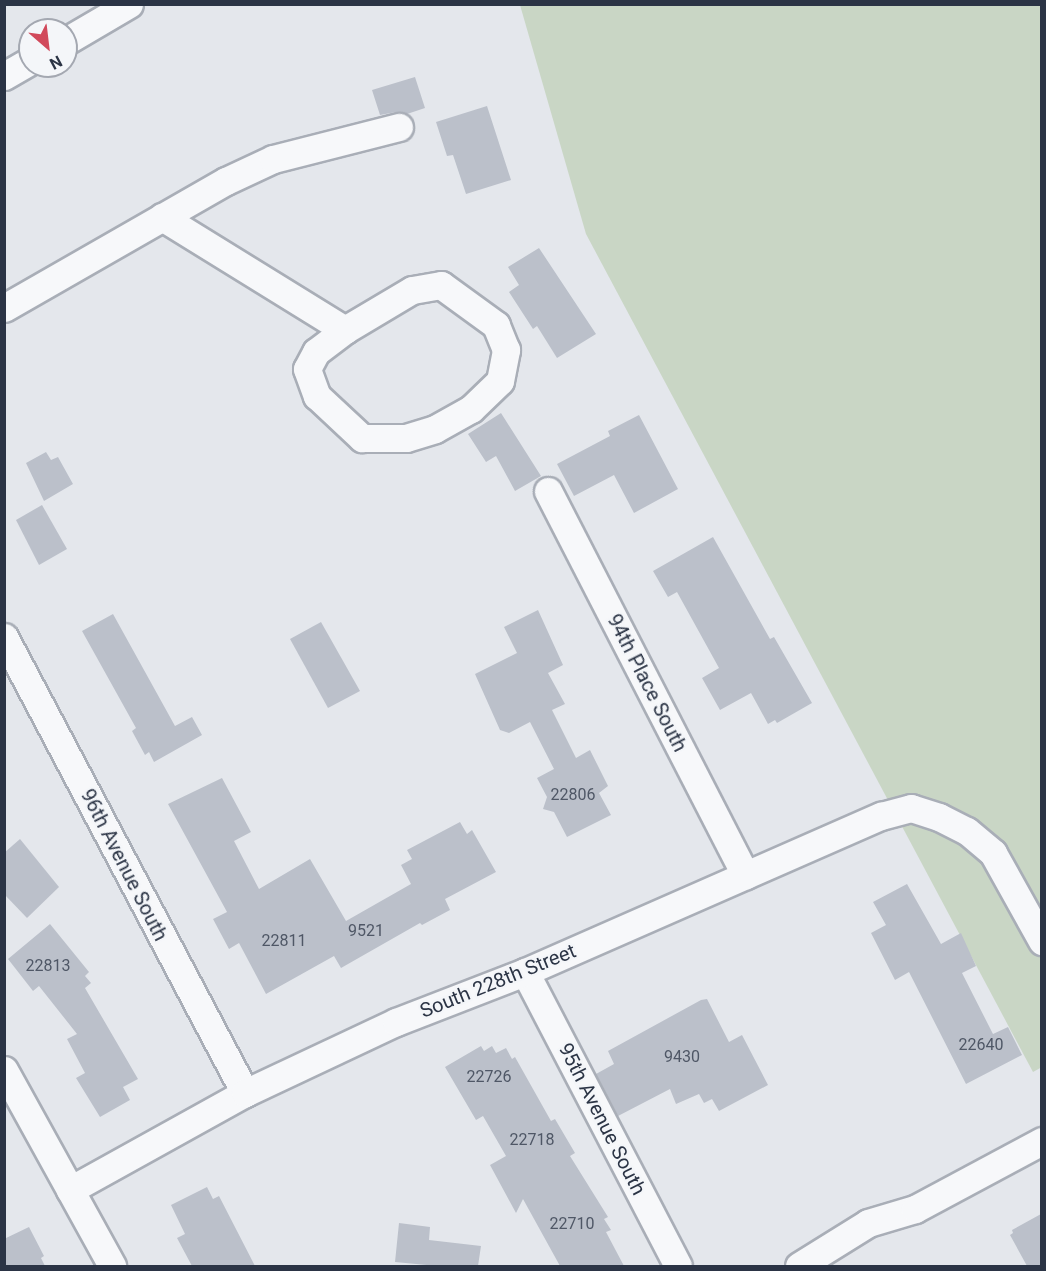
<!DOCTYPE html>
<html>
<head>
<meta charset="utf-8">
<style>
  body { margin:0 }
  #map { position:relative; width:1046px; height:1271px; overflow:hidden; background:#e4e7ec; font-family:Roboto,sans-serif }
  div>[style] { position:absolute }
  .green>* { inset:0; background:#c9d6c5 }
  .building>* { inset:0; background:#bbc0ca }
  .roads { filter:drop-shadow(2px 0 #a9aeb7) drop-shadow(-2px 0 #a9aeb7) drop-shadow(0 2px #a9aeb7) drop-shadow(0 -2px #a9aeb7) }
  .minor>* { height:27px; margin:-13.5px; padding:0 13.5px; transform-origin:13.5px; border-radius:13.5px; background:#f7f8fa }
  span { translate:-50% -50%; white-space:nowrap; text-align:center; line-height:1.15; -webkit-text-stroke:4.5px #f4f6f9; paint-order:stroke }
  .number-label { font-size:16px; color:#4f5766 }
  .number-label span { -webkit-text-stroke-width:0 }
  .street-label { font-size:20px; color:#2b3445 }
  .frame { position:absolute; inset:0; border:6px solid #2b3445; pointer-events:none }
  .north { position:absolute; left:18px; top:18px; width:60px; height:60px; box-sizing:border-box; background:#f4f6f9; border:2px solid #a4a8b1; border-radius:50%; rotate:152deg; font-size:16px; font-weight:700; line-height:24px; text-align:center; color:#2b3445 }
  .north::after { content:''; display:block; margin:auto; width:21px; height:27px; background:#d1495b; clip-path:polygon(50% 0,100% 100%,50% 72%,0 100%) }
</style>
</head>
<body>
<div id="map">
  <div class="green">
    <i style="clip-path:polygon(520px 5px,1041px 5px,1042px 1067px,1033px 1072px,586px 234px)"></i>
  </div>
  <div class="building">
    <i style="clip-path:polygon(415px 77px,425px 108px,407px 114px,396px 112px,380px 115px,372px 90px)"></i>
    <i style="clip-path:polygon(487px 106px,511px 180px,466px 194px,453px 155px,447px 156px,436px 122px)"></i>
    <i style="clip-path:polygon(539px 248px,596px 334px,557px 358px,537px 326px,533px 329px,509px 292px,519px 285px,508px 267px)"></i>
    <i style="clip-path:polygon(501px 413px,541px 476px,515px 491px,496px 456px,486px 462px,468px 434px)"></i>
    <i style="clip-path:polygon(639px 415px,678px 489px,634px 513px,614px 475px,574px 496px,557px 464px,610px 436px,608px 431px)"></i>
    <i style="clip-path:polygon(46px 452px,51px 460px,58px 457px,73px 484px,44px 501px,26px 463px)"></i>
    <i style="clip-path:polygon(42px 505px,67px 549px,39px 565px,16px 520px)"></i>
    <i style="clip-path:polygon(713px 537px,770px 639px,774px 637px,812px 703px,777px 723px,775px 720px,768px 724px,751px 693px,720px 710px,702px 678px,719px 668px,677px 592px,668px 597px,653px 571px)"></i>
    <i style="clip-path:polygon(538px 610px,563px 665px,548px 673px,565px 704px,552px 710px,576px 758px,590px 750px,608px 786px,599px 793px,611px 815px,567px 837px,554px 812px,543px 809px,547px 797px,537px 778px,554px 769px,530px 722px,509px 733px,500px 730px,475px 674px,517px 653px,504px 627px)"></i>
    <i style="clip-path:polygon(113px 614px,175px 726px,192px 717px,202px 735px,154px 762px,149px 752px,145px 755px,132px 731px,136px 728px,82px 631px)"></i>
    <i style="clip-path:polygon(321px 622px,360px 691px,328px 708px,290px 639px)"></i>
    <i style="clip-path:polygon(222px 778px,251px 832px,234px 841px,259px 889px,310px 859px,346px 921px,411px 884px,401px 865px,412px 859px,407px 850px,460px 822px,467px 834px,472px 830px,496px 872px,445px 899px,450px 910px,422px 925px,420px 923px,341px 968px,334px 956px,266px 994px,239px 943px,229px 949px,213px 919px,227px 912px,168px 804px)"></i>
    <i style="clip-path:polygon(20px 839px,59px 887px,27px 918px,4px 894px,4px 853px)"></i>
    <i style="clip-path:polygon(907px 884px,941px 944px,961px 933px,976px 966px,962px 973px,993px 1034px,1008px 1027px,1022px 1055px,966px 1084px,909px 972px,895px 980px,871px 933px,886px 925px,873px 902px)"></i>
    <i style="clip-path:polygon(50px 924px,89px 972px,85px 976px,91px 983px,85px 988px,138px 1079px,123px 1087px,130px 1100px,100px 1117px,76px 1078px,85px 1073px,67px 1039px,77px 1034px,39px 986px,33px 991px,8px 959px)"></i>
    <i style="clip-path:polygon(707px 999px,729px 1042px,742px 1035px,768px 1085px,719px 1111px,712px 1099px,704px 1103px,699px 1094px,676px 1104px,670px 1089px,618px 1116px,596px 1074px,614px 1064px,608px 1051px,701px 1000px)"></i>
    <i style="clip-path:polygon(481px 1046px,484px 1051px,492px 1046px,496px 1053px,506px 1048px,512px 1059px,515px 1057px,551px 1121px,555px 1119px,575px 1153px,570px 1156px,608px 1217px,604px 1219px,611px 1230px,606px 1232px,624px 1266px,560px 1266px,523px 1199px,516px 1213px,490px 1165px,506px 1156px,483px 1116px,476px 1120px,445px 1067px)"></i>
    <i style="clip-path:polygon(207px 1187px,213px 1199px,219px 1196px,255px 1266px,192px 1266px,177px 1238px,185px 1234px,171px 1205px)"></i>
    <i style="clip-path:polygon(1041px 1214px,1041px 1266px,1027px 1266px,1010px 1235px,1013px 1233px,1012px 1230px)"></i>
    <i style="clip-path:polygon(399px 1223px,430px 1227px,429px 1240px,481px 1246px,478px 1266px,437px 1266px,395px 1262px)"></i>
    <i style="clip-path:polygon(29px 1227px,44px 1256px,41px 1258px,45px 1266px,4px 1266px,4px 1239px)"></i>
  </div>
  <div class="roads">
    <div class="minor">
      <i style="left:66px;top:41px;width:73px;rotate:-30.4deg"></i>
      <i style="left:4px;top:76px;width:30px;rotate:-30deg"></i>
      <i style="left:162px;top:217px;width:215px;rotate:31.7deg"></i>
      <i style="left:345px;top:330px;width:36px;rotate:143deg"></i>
      <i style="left:316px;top:352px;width:19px;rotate:118deg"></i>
      <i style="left:307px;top:369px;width:29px;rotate:70deg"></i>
      <i style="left:317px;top:396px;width:62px;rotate:43deg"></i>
      <i style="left:362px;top:438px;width:44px"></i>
      <i style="left:406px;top:438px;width:30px;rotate:-17deg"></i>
      <i style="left:435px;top:429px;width:41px;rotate:-29.1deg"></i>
      <i style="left:471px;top:409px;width:40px;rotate:-44deg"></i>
      <i style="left:500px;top:381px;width:32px;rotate:-79deg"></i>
      <i style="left:506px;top:350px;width:27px;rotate:-112deg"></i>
      <i style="left:496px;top:325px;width:68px;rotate:-144deg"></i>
      <i style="left:441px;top:285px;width:29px;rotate:170deg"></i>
      <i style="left:412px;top:290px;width:78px;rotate:149.2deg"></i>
      <i style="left:4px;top:308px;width:256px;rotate:-29.8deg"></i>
      <i style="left:226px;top:181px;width:52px;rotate:-25.1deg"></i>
      <i style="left:273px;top:159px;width:130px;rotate:-14.3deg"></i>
      <i style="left:548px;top:491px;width:432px;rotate:62.8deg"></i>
      <i style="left:4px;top:637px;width:516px;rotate:62.14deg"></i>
      <i style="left:525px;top:972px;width:331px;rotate:62.5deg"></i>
      <i style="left:4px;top:1070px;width:224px;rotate:61.1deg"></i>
      <i style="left:70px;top:1190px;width:200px;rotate:-29deg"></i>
      <i style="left:245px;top:1093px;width:167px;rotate:-25.2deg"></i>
      <i style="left:396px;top:1022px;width:138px;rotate:-21.2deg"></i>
      <i style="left:525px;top:972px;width:389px;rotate:-23.7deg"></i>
      <i style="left:881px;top:816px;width:31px;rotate:-15deg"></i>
      <i style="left:911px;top:808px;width:29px;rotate:18deg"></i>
      <i style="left:939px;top:817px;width:31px;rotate:27deg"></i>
      <i style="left:967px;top:831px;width:34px;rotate:40deg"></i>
      <i style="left:993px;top:853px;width:101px;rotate:60.9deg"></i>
      <i style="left:799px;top:1266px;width:81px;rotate:-31.9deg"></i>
      <i style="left:868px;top:1223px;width:49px;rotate:-16.6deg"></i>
      <i style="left:915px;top:1209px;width:144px;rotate:-28.2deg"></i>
    </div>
  </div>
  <div class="number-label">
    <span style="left:573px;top:795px">22806</span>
    <span style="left:366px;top:931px">9521</span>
    <span style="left:284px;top:941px">22811</span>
    <span style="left:48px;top:966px">22813</span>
    <span style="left:981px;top:1045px">22640</span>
    <span style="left:682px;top:1057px">9430</span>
    <span style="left:489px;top:1077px">22726</span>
    <span style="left:532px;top:1140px">22718</span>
    <span style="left:572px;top:1224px">22710</span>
  </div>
  <div class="street-label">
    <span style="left:647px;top:683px;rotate:63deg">94th Place South</span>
    <span style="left:124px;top:865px;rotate:63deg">96th Avenue South</span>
    <span style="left:498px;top:981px;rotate:-22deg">South 228th Street</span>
    <span style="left:602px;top:1119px;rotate:63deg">95th Avenue South</span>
  </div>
  <div class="frame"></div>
  <div class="north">N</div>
</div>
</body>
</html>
